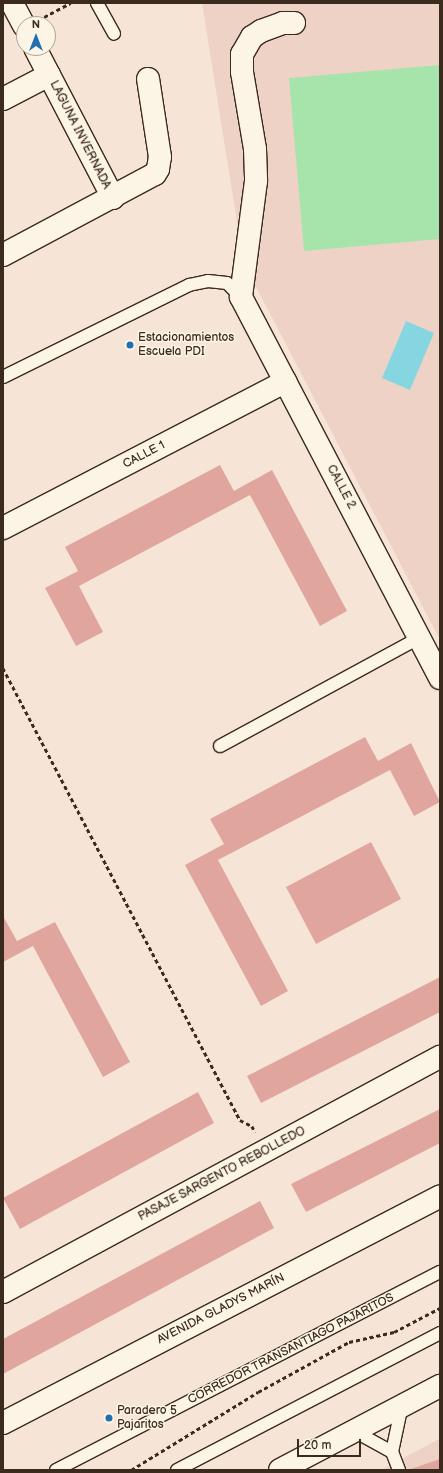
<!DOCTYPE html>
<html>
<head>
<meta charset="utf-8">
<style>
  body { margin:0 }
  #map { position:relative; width:443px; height:1473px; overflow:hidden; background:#f6e5d7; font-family:"Balsamiq Sans",sans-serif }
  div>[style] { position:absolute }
  .built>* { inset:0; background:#efd2c6 }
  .green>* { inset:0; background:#a7e4ab }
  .water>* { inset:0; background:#86d6e1 }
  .building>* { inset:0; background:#e0a69d }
  .path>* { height:2.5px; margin-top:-1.25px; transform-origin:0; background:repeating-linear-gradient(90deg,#3b2a1e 0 4px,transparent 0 7px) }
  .roads { filter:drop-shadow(1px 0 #3b2a1e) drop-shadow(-1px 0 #3b2a1e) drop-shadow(0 1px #3b2a1e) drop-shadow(0 -1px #3b2a1e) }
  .lane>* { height:12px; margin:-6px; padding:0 6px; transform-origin:6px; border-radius:6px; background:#fcf5e5 }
  .street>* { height:22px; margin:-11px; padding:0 11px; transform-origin:11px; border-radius:11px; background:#fcf5e5 }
  .primary>* { height:22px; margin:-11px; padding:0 11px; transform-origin:11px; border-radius:11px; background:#fcf5e5 }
  .dots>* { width:11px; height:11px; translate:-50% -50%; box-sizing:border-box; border:2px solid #fcf5e5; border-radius:50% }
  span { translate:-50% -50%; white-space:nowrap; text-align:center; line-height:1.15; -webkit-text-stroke:3px #fcf5e5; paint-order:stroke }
  .street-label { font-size:12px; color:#3b2a1e }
  .poi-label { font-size:12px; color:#3b2a1e }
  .left { translate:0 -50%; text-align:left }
  .frame { position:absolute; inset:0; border:4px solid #3b2a1e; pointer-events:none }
  .north { position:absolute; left:16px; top:16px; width:40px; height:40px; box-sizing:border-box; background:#fcf5e5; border:1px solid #afa495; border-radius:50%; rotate:0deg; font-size:11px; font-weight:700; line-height:16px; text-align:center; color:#3b2a1e }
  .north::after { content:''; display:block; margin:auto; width:14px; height:18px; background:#1f6fb2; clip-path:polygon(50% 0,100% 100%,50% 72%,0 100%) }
  .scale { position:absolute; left:297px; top:1439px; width:64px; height:18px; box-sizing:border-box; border:2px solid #3b2a1e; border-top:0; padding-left:5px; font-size:12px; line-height:14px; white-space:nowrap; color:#3b2a1e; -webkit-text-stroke:3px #fcf5e5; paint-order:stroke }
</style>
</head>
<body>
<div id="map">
  <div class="built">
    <i style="clip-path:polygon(202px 3px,440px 3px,440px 640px,241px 258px,236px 216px)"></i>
    <i style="clip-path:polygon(439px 1439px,440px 1470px,381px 1470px)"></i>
  </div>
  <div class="green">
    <i style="clip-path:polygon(440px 65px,440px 239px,304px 251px,289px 78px)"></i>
  </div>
  <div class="water">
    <i style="clip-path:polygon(406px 321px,434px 333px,410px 390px,382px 378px)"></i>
  </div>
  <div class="building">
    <i style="clip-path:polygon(220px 465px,234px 491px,272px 470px,347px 611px,320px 626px,250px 495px,79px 586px,103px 632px,76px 646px,45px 588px,78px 571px,65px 547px)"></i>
    <i style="clip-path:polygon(365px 737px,378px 761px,411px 743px,440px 802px,414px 816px,390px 770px,218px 860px,288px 991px,261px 1006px,185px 865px,224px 844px,210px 819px)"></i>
    <i style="clip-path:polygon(371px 842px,401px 899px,316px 944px,286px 887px)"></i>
    <i style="clip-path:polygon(3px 916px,17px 941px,55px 922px,130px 1062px,103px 1077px,33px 946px,3px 962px)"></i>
    <i style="clip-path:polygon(440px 977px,440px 1012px,261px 1103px,247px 1076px)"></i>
    <i style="clip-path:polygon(198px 1092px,214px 1123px,20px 1229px,3px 1198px)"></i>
    <i style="clip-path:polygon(440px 1109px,440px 1143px,306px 1212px,291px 1184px)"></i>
    <i style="clip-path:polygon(260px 1201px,274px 1228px,3px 1374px,3px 1339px)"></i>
    <i style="clip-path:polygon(440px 1459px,440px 1470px,408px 1470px)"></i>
  </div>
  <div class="path">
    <i style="left:44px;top:17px;width:30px;rotate:-28deg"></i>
    <i style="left:3px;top:668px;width:510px;rotate:62.33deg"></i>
    <i style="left:240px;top:1120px;width:13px;rotate:27deg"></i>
    <i style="left:252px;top:1126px;width:7px;rotate:63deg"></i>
    <i style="left:131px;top:1470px;width:149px;rotate:-31.6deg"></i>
    <i style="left:258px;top:1392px;width:104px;rotate:-28.8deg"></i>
    <i style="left:349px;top:1342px;width:46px;rotate:-12.5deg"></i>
    <i style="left:394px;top:1332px;width:52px;rotate:-27.6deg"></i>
  </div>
  <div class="roads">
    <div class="lane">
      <i style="left:97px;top:3px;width:35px;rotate:61deg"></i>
      <i style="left:3px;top:377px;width:208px;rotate:-26.3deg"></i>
      <i style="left:189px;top:285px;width:19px;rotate:-12deg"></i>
      <i style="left:208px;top:281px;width:19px;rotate:6deg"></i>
      <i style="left:227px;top:283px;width:20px;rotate:45deg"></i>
      <i style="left:220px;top:746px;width:226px;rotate:-28.5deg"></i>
      <i style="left:354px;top:1431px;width:43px;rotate:28.9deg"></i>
      <i style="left:56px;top:1470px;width:432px;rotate:-27.3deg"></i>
      <i style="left:177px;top:1470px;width:297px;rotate:-27.5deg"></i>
      <i style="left:399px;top:1470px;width:19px;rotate:-111deg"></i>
      <i style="left:392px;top:1452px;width:48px;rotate:-78deg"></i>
    </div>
    <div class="street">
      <i style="left:12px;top:3px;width:26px;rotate:62deg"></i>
      <i style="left:294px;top:23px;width:11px;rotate:180deg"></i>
      <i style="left:283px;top:23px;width:23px;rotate:160deg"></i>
      <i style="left:261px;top:31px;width:11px;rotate:146deg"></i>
      <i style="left:252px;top:37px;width:20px;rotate:120deg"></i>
      <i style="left:242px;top:54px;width:18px;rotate:90deg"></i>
      <i style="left:242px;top:72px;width:78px;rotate:80.4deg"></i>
      <i style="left:255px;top:149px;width:32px;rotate:88deg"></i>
      <i style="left:256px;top:181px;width:117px;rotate:97.4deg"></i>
      <i style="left:241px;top:297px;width:430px;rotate:62.4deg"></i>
      <i style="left:35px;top:48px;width:169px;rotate:62.5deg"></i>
      <i style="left:3px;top:99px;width:52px;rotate:-27.6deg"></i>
      <i style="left:3px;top:255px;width:172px;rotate:-28.1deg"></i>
      <i style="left:155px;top:174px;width:6px;rotate:-59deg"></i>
      <i style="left:158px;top:169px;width:12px;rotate:-81deg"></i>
      <i style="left:160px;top:157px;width:79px;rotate:-98.7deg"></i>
      <i style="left:3px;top:528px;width:318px;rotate:-27.4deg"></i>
      <i style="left:3px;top:1292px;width:496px;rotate:-28.3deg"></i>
    </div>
    <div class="primary">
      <i style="left:3px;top:1423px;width:492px;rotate:-27.4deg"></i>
      <i style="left:280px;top:1470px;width:181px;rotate:-27.7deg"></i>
    </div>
  </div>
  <div class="dots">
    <i style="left:130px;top:345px;background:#1f6fb2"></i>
    <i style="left:109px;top:1418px;background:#1f6fb2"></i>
  </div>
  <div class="street-label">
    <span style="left:80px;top:135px;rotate:63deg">LAGUNA INVERNADA</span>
    <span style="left:144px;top:455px;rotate:-27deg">CALLE 1</span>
    <span style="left:341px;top:487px;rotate:62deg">CALLE 2</span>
    <span style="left:222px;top:1174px;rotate:-28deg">PASAJE SARGENTO REBOLLEDO</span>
    <span style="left:221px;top:1309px;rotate:-27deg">AVENIDA GLADYS MARÍN</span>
    <span style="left:291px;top:1349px;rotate:-27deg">CORREDOR TRANSANTIAGO PAJARITOS</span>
  </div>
  <div class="poi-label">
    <span class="left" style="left:138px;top:345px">Estacionamientos<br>Escuela PDI</span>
    <span class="left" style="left:117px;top:1418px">Paradero 5<br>Pajaritos</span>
  </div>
  <div class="frame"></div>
  <div class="north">N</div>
  <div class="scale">20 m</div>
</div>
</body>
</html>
